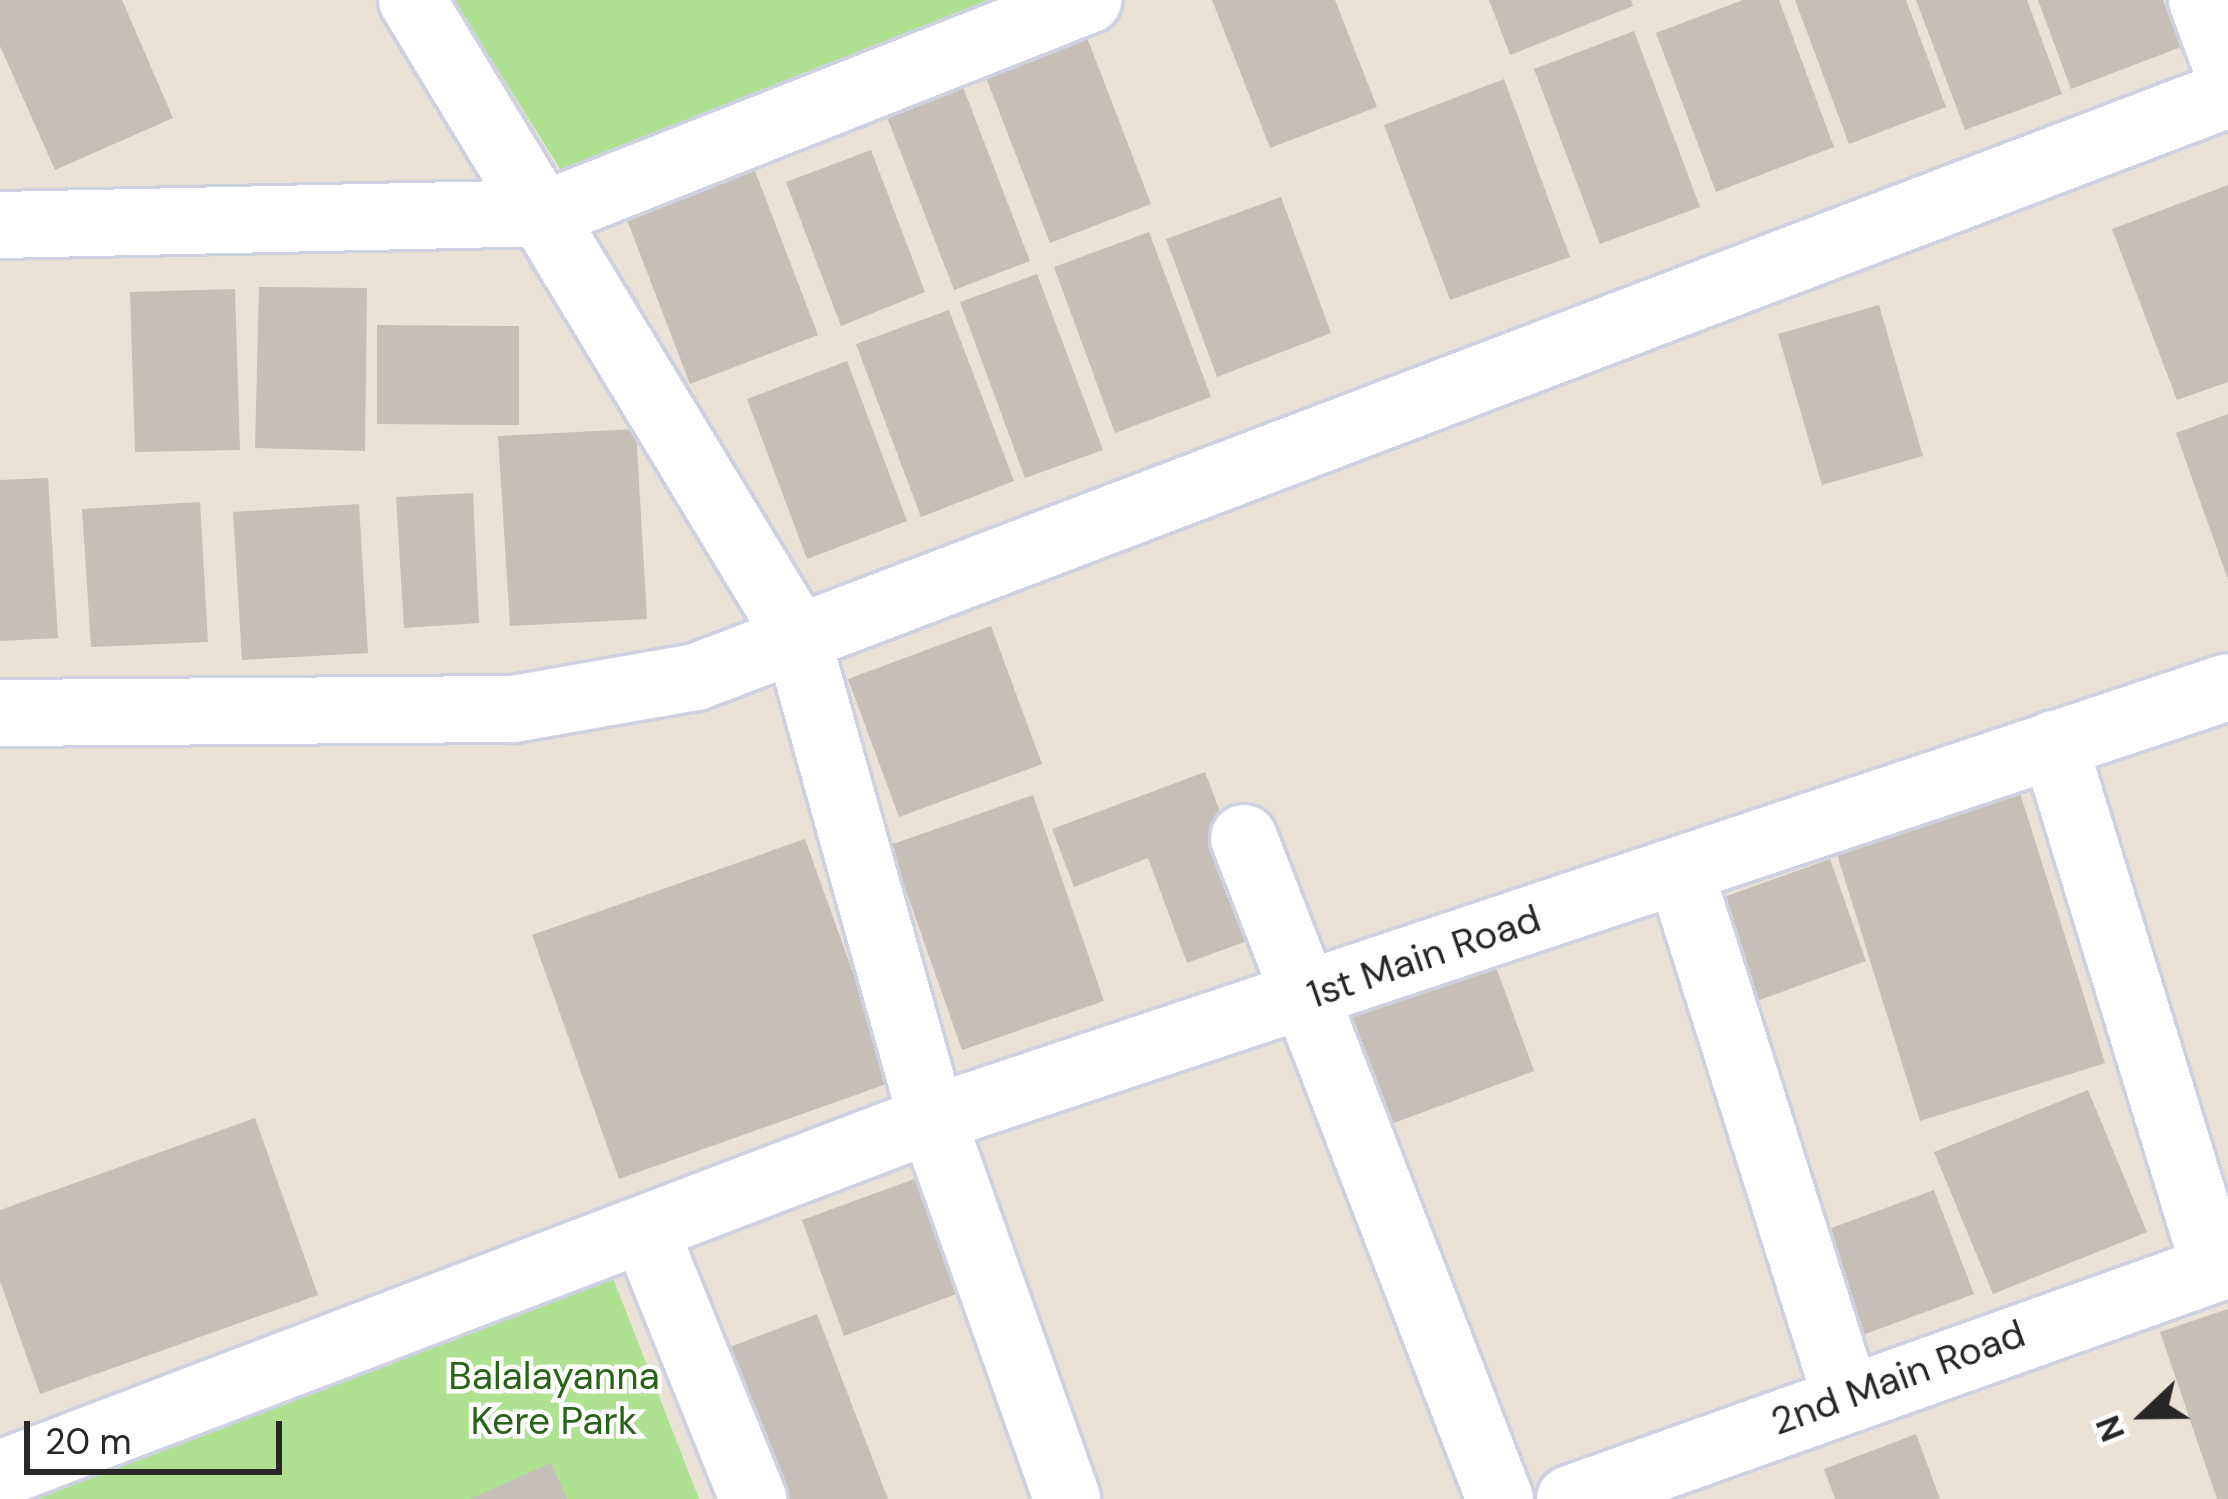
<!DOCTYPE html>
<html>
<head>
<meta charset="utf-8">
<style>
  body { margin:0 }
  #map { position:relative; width:2228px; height:1499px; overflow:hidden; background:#eae2d7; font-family:"DM Sans",sans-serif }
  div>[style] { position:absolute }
  .green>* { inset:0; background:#aee292 }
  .building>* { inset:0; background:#c5bfb7 }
  .roads { filter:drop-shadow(3px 0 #cdd1e0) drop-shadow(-3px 0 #cdd1e0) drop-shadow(0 3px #cdd1e0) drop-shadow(0 -3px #cdd1e0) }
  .minor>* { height:66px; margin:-33px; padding:0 33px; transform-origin:33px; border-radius:33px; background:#fff }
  span { translate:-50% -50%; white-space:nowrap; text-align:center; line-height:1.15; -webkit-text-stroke:9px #fff; paint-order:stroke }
  .street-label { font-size:39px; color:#272727 }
  .park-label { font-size:39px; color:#286317 }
  .north { position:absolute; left:2084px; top:1355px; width:120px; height:120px; -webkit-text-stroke:9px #fff; paint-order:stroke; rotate:248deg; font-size:33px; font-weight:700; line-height:48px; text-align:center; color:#272727 }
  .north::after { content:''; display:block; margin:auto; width:42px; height:54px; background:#272727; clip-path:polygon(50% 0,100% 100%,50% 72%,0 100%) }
  .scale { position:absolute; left:24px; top:1421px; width:258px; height:54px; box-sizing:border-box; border:6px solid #272727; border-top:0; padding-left:15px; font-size:36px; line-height:42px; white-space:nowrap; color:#272727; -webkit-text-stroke:9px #fff; paint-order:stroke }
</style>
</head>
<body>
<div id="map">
  <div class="green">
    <i style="clip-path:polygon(454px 0,1011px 0,564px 175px)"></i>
    <i style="clip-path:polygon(611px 1273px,699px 1499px,0 1499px)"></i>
  </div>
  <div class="building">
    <i style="clip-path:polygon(0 0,122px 0,173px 118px,55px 170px,0 46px)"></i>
    <i style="clip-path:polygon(1212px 0,1335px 0,1377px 107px,1270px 148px)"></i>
    <i style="clip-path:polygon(1489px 0,1631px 0,1633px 6px,1510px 55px)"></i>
    <i style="clip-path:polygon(1743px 0,1779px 0,1834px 147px,1716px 192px,1656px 33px)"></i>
    <i style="clip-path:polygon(1795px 0,1906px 0,1946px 107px,1849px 144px)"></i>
    <i style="clip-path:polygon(1916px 0,2027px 0,2062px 94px,1965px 130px)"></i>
    <i style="clip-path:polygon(2038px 0,2163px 0,2181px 47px,2071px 89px)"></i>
    <i style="clip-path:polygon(1634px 31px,1700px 207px,1600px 244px,1534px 69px)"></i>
    <i style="clip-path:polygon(1086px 35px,1151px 204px,1050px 243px,985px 75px)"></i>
    <i style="clip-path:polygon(1504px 79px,1570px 257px,1450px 300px,1384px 125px)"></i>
    <i style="clip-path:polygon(961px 82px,1030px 261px,954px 290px,885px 112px)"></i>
    <i style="clip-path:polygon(871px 150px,925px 292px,841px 326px,786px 182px)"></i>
    <i style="clip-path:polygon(755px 171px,818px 335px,690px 384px,627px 220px)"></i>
    <i style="clip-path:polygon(2228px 185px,2228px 382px,2177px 400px,2112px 229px)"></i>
    <i style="clip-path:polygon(1281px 197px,1331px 333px,1217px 377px,1166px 239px)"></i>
    <i style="clip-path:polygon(1149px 232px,1211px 397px,1115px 433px,1054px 267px)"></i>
    <i style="clip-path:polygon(1037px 274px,1103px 450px,1025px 478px,960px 302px)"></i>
    <i style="clip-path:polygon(259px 287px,367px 288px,365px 451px,255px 448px)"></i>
    <i style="clip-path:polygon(235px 289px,240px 450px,135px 452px,130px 292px)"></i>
    <i style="clip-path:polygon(1879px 305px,1923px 456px,1822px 485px,1778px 334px)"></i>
    <i style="clip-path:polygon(949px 310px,1014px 481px,921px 517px,856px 344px)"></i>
    <i style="clip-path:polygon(377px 325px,519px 326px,519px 425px,377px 424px)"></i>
    <i style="clip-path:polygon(847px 361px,907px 521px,807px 559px,747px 399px)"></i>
    <i style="clip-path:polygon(2228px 414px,2228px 577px,2227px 577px,2176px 433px)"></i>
    <i style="clip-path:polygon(636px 429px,647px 619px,510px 626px,498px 436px)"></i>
    <i style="clip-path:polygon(48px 478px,58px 638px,0 641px,0 480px)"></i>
    <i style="clip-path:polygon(473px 493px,479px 623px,404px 628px,396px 497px)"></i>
    <i style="clip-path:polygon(200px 502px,208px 642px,91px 647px,82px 509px)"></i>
    <i style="clip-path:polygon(359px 504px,368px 653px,242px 660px,233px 512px)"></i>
    <i style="clip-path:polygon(991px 626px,1042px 764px,899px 817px,848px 679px)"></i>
    <i style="clip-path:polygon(1205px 772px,1266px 934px,1187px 963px,1148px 858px,1074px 887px,1052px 829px)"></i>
    <i style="clip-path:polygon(2015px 777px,2105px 1063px,1920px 1121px,1831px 835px)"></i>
    <i style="clip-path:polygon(1033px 795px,1104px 1001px,962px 1050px,890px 845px)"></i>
    <i style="clip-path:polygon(805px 839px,892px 1082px,619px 1179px,532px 935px)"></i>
    <i style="clip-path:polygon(1830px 859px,1866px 961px,1732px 1010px,1696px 907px)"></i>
    <i style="clip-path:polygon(1488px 945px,1534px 1071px,1383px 1127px,1335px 1002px)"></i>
    <i style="clip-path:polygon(2088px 1090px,2147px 1232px,1993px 1294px,1934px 1152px)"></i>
    <i style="clip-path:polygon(255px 1118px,318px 1295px,40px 1394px,0 1281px,0 1210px)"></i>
    <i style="clip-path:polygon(928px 1174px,970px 1289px,844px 1336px,802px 1220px)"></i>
    <i style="clip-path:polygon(1934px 1190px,1974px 1294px,1841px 1343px,1802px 1239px)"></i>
    <i style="clip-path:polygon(2228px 1309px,2228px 1499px,2217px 1499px,2160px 1332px)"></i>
    <i style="clip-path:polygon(817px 1314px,888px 1499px,779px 1499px,722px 1350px)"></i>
    <i style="clip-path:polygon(1916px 1434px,1940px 1499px,1835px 1499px,1824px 1469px)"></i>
    <i style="clip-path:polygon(551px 1463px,567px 1499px,470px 1499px)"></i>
  </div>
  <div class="roads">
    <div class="minor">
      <i style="left:412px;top:0;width:741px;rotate:58.8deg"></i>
      <i style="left:796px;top:634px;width:504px;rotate:74.34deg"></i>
      <i style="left:932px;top:1119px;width:403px;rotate:70.4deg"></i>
      <i style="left:2202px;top:0;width:76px;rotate:69.9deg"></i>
      <i style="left:0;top:225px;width:549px;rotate:-1.25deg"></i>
      <i style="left:549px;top:213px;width:580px;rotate:-21.56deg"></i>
      <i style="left:0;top:713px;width:513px;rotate:-0.45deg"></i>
      <i style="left:513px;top:709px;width:186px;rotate:-9.9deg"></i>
      <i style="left:696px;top:677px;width:1639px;rotate:-20.83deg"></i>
      <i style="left:2054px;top:744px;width:548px;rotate:72.92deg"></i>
      <i style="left:1244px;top:838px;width:709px;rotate:68.83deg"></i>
      <i style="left:1680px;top:871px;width:552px;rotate:72.48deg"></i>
      <i style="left:647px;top:1236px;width:284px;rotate:68deg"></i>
      <i style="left:0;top:1474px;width:997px;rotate:-20.85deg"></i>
      <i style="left:932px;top:1119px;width:1366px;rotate:-18.43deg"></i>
      <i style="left:1570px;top:1499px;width:699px;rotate:-19.65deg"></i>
    </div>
  </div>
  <div class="street-label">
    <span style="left:1424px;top:957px;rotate:-19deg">1st Main Road</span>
    <span style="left:1898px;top:1378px;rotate:-20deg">2nd Main Road</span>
  </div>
  <div class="park-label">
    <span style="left:554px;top:1399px">Balalayanna<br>Kere Park</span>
  </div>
  <div class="north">N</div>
  <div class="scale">20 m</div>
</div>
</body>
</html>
